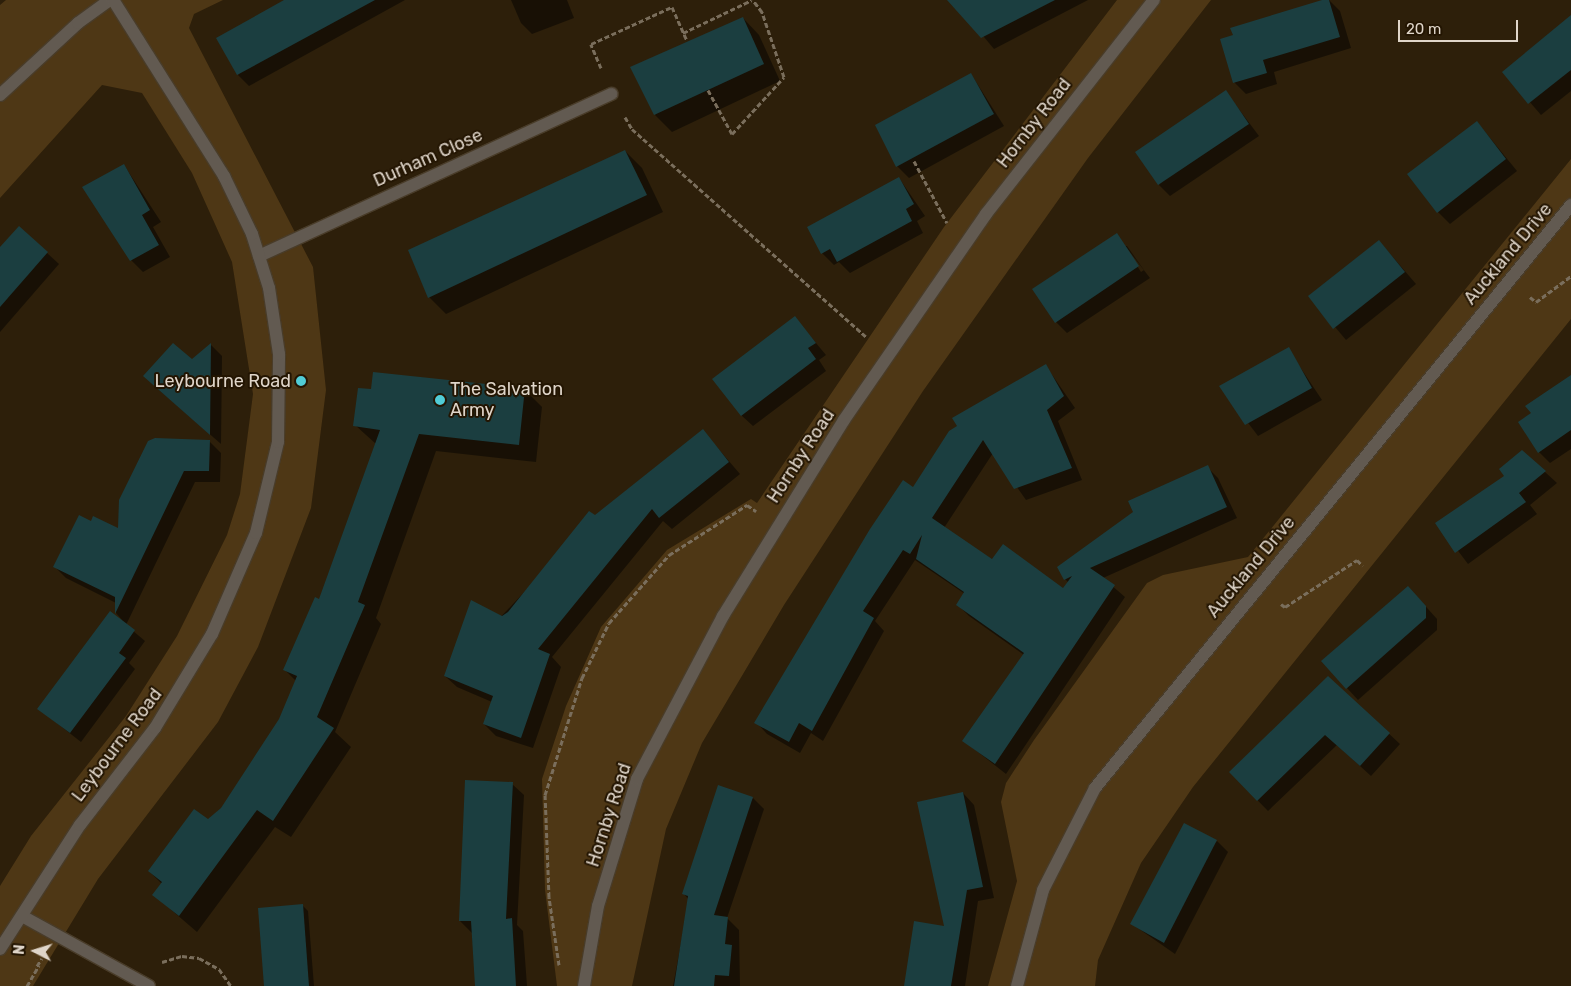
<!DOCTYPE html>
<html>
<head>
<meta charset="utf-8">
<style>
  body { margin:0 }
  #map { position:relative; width:1571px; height:986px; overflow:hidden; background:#2d1f0a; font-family:Rubik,sans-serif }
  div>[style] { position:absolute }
  .green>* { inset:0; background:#4e3715 }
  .shadow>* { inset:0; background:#0007 }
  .building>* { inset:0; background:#1b3e40 }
  .path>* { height:3px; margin-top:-1.5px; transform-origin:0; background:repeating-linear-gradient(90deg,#7a6e5c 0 5px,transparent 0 7.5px) }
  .roads { filter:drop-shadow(1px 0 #493c29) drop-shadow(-1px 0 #493c29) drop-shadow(0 1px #493c29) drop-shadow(0 -1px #493c29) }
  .street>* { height:12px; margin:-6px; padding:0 6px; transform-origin:6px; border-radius:6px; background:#625a51 }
  .dots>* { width:14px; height:14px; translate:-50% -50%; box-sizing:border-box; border:2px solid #231502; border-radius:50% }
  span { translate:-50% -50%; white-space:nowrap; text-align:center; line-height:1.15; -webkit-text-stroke:4px #231502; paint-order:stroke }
  .street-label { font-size:18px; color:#dfd5c9 }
  .poi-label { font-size:18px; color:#dfd5c9 }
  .right { translate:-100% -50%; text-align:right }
  .left { translate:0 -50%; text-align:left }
  .north { position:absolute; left:10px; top:926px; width:50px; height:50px; -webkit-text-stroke:4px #231502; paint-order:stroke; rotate:275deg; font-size:14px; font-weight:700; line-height:20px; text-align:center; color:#dfd5c9 }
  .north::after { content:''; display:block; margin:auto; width:18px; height:22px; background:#dfd5c9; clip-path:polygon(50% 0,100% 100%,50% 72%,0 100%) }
  .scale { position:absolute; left:1398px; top:20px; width:120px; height:22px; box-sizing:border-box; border:2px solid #dfd5c9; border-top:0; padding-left:6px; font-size:15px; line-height:18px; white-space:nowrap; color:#dfd5c9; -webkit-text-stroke:4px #231502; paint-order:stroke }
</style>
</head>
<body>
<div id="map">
  <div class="green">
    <i style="clip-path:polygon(6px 0,223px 0,194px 14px,189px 28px,313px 267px,326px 390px,311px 508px,258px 647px,218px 722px,98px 879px,33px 986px,0 986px,0 886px,31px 836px,126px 716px,177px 636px,227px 535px,240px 494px,253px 394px,232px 262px,192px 173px,142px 93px,102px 85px,0 198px,0 5px)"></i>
    <i style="clip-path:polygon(1117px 0,1211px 0,1088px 158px,923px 391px,784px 605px,702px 743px,666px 829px,632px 986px,557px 986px,545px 890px,542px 779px,566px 706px,601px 627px,667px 550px,751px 499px,757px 503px,944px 227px)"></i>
    <i style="clip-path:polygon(1571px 159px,1571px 319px,1193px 787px,1141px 863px,1098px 960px,1095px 986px,988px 986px,1017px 881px,1001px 802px,1006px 783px,1034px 740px,1147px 583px,1163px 575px,1248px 557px)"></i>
  </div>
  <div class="shadow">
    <i style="clip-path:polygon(296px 0,405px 0,249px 86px,238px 75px)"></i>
    <i style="clip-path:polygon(511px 0,567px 0,574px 18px,532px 34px,521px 23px)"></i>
    <i style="clip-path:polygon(953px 0,1088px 0,994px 49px)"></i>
    <i style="clip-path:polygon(1329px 0,1340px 11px,1351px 48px,1274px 72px,1277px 84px,1246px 94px,1234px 82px,1234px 36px)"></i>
    <i style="clip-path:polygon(1571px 17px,1571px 91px,1541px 115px,1504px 72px)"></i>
    <i style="clip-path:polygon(743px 18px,759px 35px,780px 81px,672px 132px,655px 115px)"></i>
    <i style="clip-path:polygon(971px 74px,1004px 126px,909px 178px,897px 166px)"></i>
    <i style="clip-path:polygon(1226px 92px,1259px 136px,1170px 196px,1159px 185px)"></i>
    <i style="clip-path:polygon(1477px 122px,1517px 171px,1450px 224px,1438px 212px)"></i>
    <i style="clip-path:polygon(625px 151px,642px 168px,663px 212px,446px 314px,429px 297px,409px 251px)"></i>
    <i style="clip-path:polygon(124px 165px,161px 222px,153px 227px,170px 257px,143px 272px,131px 260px)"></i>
    <i style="clip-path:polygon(899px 178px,925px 216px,917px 221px,923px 233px,850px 273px,839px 262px,834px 265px,822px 253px)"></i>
    <i style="clip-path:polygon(evenodd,1116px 234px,1150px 278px,1067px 333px,1056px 322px,1116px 234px,1124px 246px,1127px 246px,1144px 270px,1141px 272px,1124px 246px)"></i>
    <i style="clip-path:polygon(1379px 241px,1416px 284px,1346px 340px,1309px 296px)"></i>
    <i style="clip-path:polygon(0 249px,47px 253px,59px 264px,0 332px)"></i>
    <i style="clip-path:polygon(795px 318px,826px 355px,819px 360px,826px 371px,753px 426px,741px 415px)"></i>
    <i style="clip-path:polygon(211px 345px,222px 356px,221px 444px,157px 388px)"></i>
    <i style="clip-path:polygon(1288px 349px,1322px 400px,1258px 436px,1221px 387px)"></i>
    <i style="clip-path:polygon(1046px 366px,1075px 408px,1058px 421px,1082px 480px,1026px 500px,993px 453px,944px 528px,993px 560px,1063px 590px,1069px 583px,1065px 579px,1207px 467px,1218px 478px,1237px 518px,1103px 578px,1125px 597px,1006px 774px,964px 741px,1024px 655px,969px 616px,958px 605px,965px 594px,915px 560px,875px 621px,884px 631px,823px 741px,811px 733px,800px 753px,767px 734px,756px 722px,914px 488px)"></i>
    <i style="clip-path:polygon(1571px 376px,1571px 449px,1550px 463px,1539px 452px,1533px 414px)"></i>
    <i style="clip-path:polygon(524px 389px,542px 407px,536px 462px,436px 451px,376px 618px,381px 624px,335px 732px,351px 747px,291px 837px,275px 827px,197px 932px,154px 895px,162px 884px,149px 871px,222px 809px,280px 719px,296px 681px,285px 670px,320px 600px,376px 444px,355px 425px)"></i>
    <i style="clip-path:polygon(703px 431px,740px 474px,672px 529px,663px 521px,552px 657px,561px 667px,533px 748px,496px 736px,484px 724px,492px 702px,457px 687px,445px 676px,595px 517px)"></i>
    <i style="clip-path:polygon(209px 441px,221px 453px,220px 482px,195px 482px,126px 625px,145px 641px,129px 663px,135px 669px,81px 742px,39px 709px,122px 620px,116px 613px,116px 603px,66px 578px,55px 567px,92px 522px,119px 530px)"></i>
    <i style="clip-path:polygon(1522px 451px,1557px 483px,1530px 505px,1537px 514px,1468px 564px,1437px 523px,1506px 477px)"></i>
    <i style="clip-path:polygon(1419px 599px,1437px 619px,1437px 630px,1358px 700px,1347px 688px)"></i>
    <i style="clip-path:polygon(1328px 677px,1400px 744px,1371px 776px,1337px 745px,1268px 811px,1230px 772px)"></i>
    <i style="clip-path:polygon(512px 784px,524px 795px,517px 925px,523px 931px,527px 986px,477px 986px,472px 933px,460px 921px)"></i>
    <i style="clip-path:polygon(963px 793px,974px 805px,994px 898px,978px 901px,965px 986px,905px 986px,945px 928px)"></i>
    <i style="clip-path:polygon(753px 798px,764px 809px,727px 918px,739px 930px,740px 986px,673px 986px,689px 900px,684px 894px)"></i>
    <i style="clip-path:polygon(1217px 841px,1228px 852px,1175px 954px,1132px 924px)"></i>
    <i style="clip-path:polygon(302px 905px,308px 911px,314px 986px,266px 986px)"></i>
  </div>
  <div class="building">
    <i style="clip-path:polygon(284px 0,375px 0,237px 75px,216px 38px)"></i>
    <i style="clip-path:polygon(947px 0,1055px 0,981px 38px)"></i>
    <i style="clip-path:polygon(1322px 0,1329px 0,1340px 37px,1263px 60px,1267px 73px,1233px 83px,1220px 39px,1233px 35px,1230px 28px)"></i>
    <i style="clip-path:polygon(1571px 15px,1571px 70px,1528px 104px,1502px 72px)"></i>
    <i style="clip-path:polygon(743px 17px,764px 64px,654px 115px,630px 67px)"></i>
    <i style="clip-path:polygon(971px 73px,994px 114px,896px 167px,875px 125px)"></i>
    <i style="clip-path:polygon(1226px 90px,1249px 124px,1158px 185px,1135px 152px)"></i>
    <i style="clip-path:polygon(1477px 121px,1506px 159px,1437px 213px,1407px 174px)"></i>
    <i style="clip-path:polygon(625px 150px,647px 195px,428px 298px,408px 250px)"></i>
    <i style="clip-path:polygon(124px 164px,150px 210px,142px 215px,159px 245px,130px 261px,82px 187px)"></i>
    <i style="clip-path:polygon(899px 177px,914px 204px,906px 209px,912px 221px,837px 262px,830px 249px,821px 254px,807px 227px)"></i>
    <i style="clip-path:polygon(19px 226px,48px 252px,0 307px,0 247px)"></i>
    <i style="clip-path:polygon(1117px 233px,1139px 266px,1055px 323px,1032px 289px)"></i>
    <i style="clip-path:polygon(1379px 240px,1405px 272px,1333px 329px,1308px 296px)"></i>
    <i style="clip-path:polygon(795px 316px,816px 343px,808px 348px,816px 359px,741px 416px,712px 379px)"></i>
    <i style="clip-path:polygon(173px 343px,192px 359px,211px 343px,210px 435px,143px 376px)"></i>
    <i style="clip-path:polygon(1289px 347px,1312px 388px,1245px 425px,1219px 386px)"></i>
    <i style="clip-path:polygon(1046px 364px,1064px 396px,1047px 410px,1072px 468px,1014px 489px,983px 440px,932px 518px,992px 559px,1003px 544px,1063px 588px,1072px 576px,1064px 580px,1057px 567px,1133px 512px,1128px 501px,1208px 465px,1227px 507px,1090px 568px,1115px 585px,995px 764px,962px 741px,1024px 653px,956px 605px,964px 592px,916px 559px,922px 535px,910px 554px,903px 550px,863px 611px,874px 618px,812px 731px,799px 723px,789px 742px,754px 723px,870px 529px,903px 480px,913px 487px,949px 431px,957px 426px,952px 418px)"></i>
    <i style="clip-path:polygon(373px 372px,525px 388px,519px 445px,419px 434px,358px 602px,365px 605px,317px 717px,334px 728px,273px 821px,257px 810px,179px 916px,152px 895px,162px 882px,148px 871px,194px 809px,208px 819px,221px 808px,279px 719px,297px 676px,283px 670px,315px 597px,319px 599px,380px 430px,353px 426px,358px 388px,371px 389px)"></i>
    <i style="clip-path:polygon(1571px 375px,1571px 430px,1538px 453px,1518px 422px,1531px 413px,1525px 406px)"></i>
    <i style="clip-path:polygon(703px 429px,729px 462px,659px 518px,652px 509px,538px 649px,550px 654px,521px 738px,483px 724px,493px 696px,444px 676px,471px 600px,502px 616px,508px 612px,589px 511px,595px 515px)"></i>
    <i style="clip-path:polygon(155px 438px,210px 440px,209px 471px,184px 471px,115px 614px,115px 597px,53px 567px,79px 515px,91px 521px,93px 516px,118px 528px,119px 500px,148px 441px)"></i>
    <i style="clip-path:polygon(1522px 450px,1546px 471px,1519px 493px,1526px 502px,1455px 553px,1435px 523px,1504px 476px,1499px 469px)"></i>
    <i style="clip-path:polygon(1408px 586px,1426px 606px,1426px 618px,1346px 689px,1321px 661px)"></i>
    <i style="clip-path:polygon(110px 611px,135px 630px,119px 653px,126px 658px,70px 733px,37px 709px)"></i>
    <i style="clip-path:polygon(1328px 676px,1390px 733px,1360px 766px,1325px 735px,1257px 801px,1229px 772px)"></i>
    <i style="clip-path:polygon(465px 780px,513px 782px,506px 919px,512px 918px,516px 986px,475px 986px,471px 921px,459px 921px)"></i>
    <i style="clip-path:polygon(718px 785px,753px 797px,714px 915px,728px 917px,725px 944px,732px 945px,729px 976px,715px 975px,714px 986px,674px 986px,688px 896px,682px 894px)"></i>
    <i style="clip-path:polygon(963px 792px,983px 887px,967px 890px,951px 986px,904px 986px,914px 921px,944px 926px,917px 802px)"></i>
    <i style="clip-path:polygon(1184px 823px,1217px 840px,1164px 943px,1130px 924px)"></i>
    <i style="clip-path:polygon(303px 904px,309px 986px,264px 986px,258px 908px)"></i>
  </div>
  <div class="path">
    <i style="left:683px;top:33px;width:76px;rotate:-25.6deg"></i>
    <i style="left:601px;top:68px;width:26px;rotate:-113deg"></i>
    <i style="left:591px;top:44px;width:89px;rotate:-24.6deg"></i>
    <i style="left:672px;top:7px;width:37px;rotate:66deg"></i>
    <i style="left:708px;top:90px;width:50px;rotate:61.4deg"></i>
    <i style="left:732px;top:134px;width:77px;rotate:-47.6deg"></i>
    <i style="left:784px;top:77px;width:69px;rotate:-108.7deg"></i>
    <i style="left:762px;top:12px;width:15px;rotate:-127deg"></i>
    <i style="left:625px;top:117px;width:14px;rotate:60deg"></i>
    <i style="left:632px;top:129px;width:314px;rotate:41.6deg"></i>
    <i style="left:914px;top:161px;width:70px;rotate:62deg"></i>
    <i style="left:1530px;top:297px;width:8px;rotate:40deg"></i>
    <i style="left:1536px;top:302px;width:44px;rotate:-36.6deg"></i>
    <i style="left:1281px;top:604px;width:5px;rotate:37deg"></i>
    <i style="left:1285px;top:607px;width:86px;rotate:-33.1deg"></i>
    <i style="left:1357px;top:560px;width:8px;rotate:45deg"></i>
    <i style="left:162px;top:962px;width:21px;rotate:-17deg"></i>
    <i style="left:182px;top:956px;width:17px;rotate:7deg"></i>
    <i style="left:199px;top:958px;width:23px;rotate:29deg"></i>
    <i style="left:219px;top:969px;width:21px;rotate:55deg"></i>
    <i style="left:559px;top:965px;width:69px;rotate:-98.4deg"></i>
    <i style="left:549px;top:897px;width:102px;rotate:-92.2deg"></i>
    <i style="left:545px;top:795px;width:123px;rotate:-72.5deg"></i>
    <i style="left:582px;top:678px;width:61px;rotate:-63.9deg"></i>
    <i style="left:609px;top:623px;width:91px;rotate:-48.6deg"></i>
    <i style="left:669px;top:555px;width:93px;rotate:-32.7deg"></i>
    <i style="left:747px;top:505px;width:11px;rotate:34deg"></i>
    <i style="left:37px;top:966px;width:9px;rotate:-58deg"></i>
    <i style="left:27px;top:986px;width:24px;rotate:-60deg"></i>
  </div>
  <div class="roads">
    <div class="street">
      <i style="left:0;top:95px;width:106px;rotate:-42.7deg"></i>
      <i style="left:78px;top:23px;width:39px;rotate:-36deg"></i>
      <i style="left:259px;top:256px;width:388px;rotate:-24.7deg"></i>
      <i style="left:22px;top:916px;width:145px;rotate:28.9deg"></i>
      <i style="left:0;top:949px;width:148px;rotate:-57.2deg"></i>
      <i style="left:80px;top:825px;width:123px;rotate:-52.3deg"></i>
      <i style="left:155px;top:728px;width:110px;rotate:-58.8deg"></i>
      <i style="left:212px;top:634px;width:110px;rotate:-66.5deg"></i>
      <i style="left:256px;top:533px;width:94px;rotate:-76.4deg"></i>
      <i style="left:278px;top:442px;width:88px;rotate:-89.3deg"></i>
      <i style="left:279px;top:354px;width:67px;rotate:-98.6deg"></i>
      <i style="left:269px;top:288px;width:57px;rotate:-107.5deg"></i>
      <i style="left:252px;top:234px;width:64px;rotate:-115.8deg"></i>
      <i style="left:224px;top:176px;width:208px;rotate:-122.2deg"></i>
      <i style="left:584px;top:986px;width:81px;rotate:-80.1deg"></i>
      <i style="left:598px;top:906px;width:133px;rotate:-72.9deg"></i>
      <i style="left:637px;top:779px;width:184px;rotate:-62.2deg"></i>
      <i style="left:723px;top:616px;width:230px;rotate:-58.3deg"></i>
      <i style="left:844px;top:420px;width:250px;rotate:-55.4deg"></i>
      <i style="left:986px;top:214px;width:272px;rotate:-51.9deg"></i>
      <i style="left:1017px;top:986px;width:99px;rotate:-74.8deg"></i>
      <i style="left:1043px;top:890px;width:114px;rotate:-63deg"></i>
      <i style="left:1095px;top:788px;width:753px;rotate:-50.77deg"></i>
    </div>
  </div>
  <div class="dots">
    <i style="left:301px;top:381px;background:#51ccd5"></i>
    <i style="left:440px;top:400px;background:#51ccd5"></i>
  </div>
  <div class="street-label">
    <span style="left:1034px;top:123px;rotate:-52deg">Hornby Road</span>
    <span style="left:428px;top:158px;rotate:-24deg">Durham Close</span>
    <span style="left:1508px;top:254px;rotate:-50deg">Auckland Drive</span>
    <span style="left:801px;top:456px;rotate:-57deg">Hornby Road</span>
    <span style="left:1251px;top:567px;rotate:-50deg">Auckland Drive</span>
    <span style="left:117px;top:745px;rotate:-53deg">Leybourne Road</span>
    <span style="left:609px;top:815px;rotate:-72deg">Hornby Road</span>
  </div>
  <div class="poi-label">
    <span class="right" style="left:291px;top:381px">Leybourne Road</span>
    <span class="left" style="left:450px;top:400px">The Salvation<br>Army</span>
  </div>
  <div class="north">N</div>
  <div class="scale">20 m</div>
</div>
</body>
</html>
